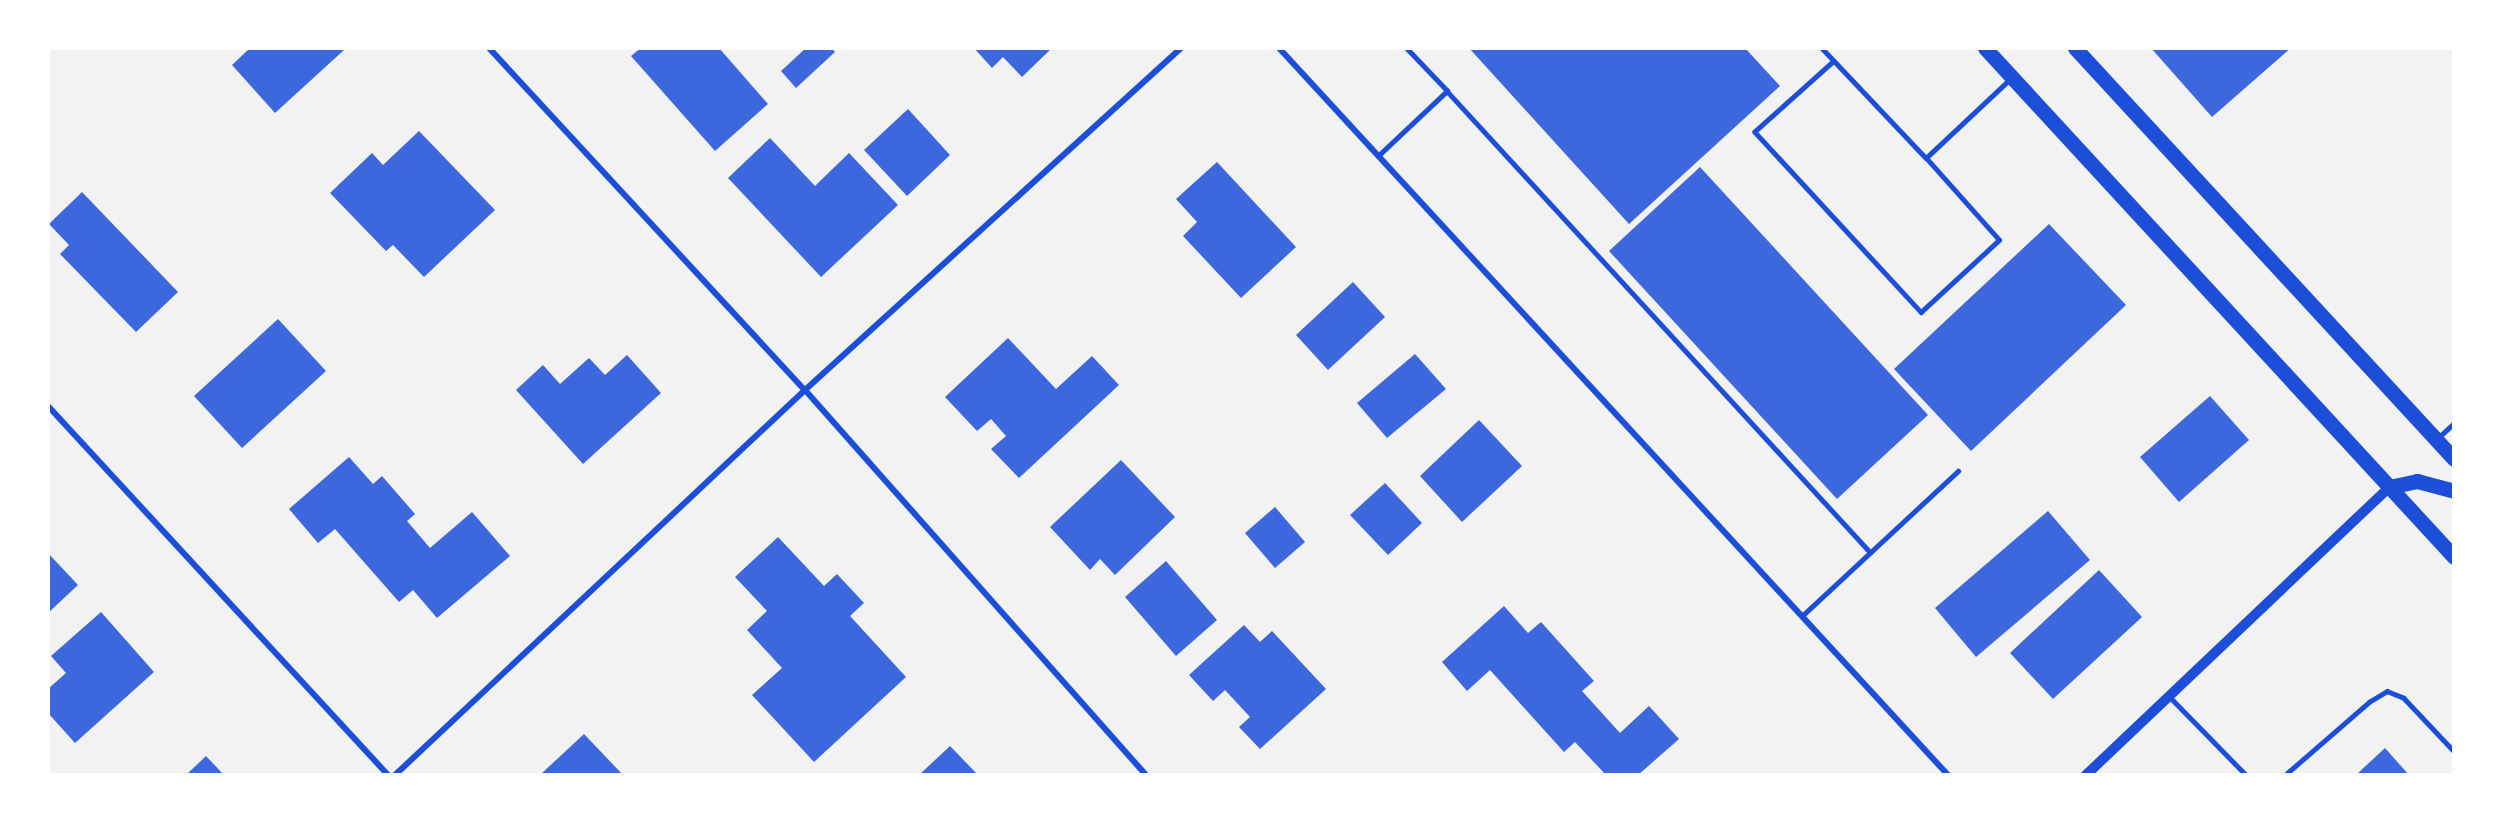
<!DOCTYPE html>
<html>
<head>
<meta charset="utf-8">
<style>
  body { margin:0 }
  #map { position:relative; width:2502px; height:823px; overflow:hidden; background:#f2f2f2; font-family:"Exo 2",sans-serif }
  div>[style] { position:absolute }
  .building>* { inset:0; background:#3d67dc }
  .service>* { height:4.5px; margin:-2.25px; padding:0 2.25px; transform-origin:2.25px; border-radius:2.25px; background:#1d4ed8 }
  .minor>* { height:6px; margin:-3px; padding:0 3px; transform-origin:3px; border-radius:3px; background:#1d4ed8 }
  .tertiary>* { height:10px; margin:-5px; padding:0 5px; transform-origin:5px; border-radius:5px; background:#1d4ed8 }
  .primary>* { height:15px; margin:-7.5px; padding:0 7.5px; transform-origin:7.5px; border-radius:7.5px; background:#1d4ed8 }
  span { translate:-50% -50%; white-space:nowrap; text-align:center; line-height:1.15; -webkit-text-stroke:4.5px #fff; paint-order:stroke }
  .frame { position:absolute; inset:0; border:50px solid #fff; pointer-events:none }
</style>
</head>
<body>
<div id="map">
  <div class="building">
    <i style="clip-path:polygon(250px 48px,342px 48px,344px 50px,275px 113px,232px 65px)"></i>
    <i style="clip-path:polygon(641px 48px,719px 48px,768px 104px,715px 151px,631px 56px)"></i>
    <i style="clip-path:polygon(806px 48px,832px 48px,835px 52px,796px 88px,781px 71px)"></i>
    <i style="clip-path:polygon(974px 48px,1052px 48px,1022px 77px,1003px 57px,992px 68px)"></i>
    <i style="clip-path:polygon(1469px 48px,1745px 48px,1780px 86px,1629px 224px)"></i>
    <i style="clip-path:polygon(2151px 48px,2291px 48px,2212px 117px)"></i>
    <i style="clip-path:polygon(908px 109px,950px 155px,907px 196px,864px 150px)"></i>
    <i style="clip-path:polygon(419px 131px,495px 210px,424px 277px,393px 245px,386px 251px,330px 193px,372px 153px,383px 165px)"></i>
    <i style="clip-path:polygon(770px 138px,815px 186px,849px 153px,898px 205px,821px 277px,728px 178px)"></i>
    <i style="clip-path:polygon(1217px 162px,1296px 247px,1241px 298px,1183px 236px,1197px 222px,1176px 199px)"></i>
    <i style="clip-path:polygon(1700px 167px,1928px 415px,1837px 499px,1609px 251px)"></i>
    <i style="clip-path:polygon(82px 192px,178px 292px,136px 332px,60px 254px,69px 245px,49px 224px)"></i>
    <i style="clip-path:polygon(2049px 224px,2126px 305px,1971px 451px,1894px 369px)"></i>
    <i style="clip-path:polygon(1353px 282px,1385px 317px,1328px 370px,1296px 335px)"></i>
    <i style="clip-path:polygon(278px 319px,326px 371px,242px 448px,194px 396px)"></i>
    <i style="clip-path:polygon(1008px 338px,1056px 389px,1092px 356px,1119px 385px,1019px 478px,991px 449px,1006px 436px,991px 419px,977px 431px,945px 397px)"></i>
    <i style="clip-path:polygon(1415px 354px,1446px 389px,1387px 438px,1357px 403px)"></i>
    <i style="clip-path:polygon(627px 355px,661px 393px,583px 464px,516px 390px,543px 365px,560px 384px,589px 358px,605px 375px)"></i>
    <i style="clip-path:polygon(2210px 396px,2249px 440px,2179px 502px,2140px 457px)"></i>
    <i style="clip-path:polygon(1479px 420px,1522px 466px,1462px 522px,1420px 476px)"></i>
    <i style="clip-path:polygon(349px 457px,373px 484px,382px 476px,415px 514px,407px 521px,430px 548px,472px 512px,510px 556px,437px 618px,413px 590px,399px 602px,335px 529px,318px 543px,289px 509px)"></i>
    <i style="clip-path:polygon(1121px 460px,1175px 517px,1115px 575px,1100px 559px,1090px 570px,1050px 527px)"></i>
    <i style="clip-path:polygon(1385px 483px,1422px 523px,1388px 555px,1350px 515px)"></i>
    <i style="clip-path:polygon(1275px 507px,1305px 542px,1275px 568px,1245px 533px)"></i>
    <i style="clip-path:polygon(2048px 511px,2090px 560px,1976px 657px,1935px 608px)"></i>
    <i style="clip-path:polygon(778px 537px,824px 586px,837px 574px,864px 603px,850px 616px,906px 677px,814px 762px,752px 695px,782px 668px,747px 630px,767px 611px,735px 577px)"></i>
    <i style="clip-path:polygon(48px 553px,78px 585px,48px 613px)"></i>
    <i style="clip-path:polygon(1166px 561px,1217px 620px,1176px 656px,1125px 597px)"></i>
    <i style="clip-path:polygon(2099px 570px,2142px 617px,2053px 699px,2010px 653px)"></i>
    <i style="clip-path:polygon(1504px 606px,1528px 633px,1541px 622px,1594px 681px,1582px 691px,1620px 733px,1649px 706px,1679px 739px,1638px 775px,1606px 775px,1575px 742px,1564px 752px,1490px 670px,1467px 691px,1442px 662px)"></i>
    <i style="clip-path:polygon(101px 612px,154px 672px,75px 743px,48px 713px,48px 689px,66px 673px,51px 656px)"></i>
    <i style="clip-path:polygon(1244px 625px,1260px 642px,1272px 631px,1326px 689px,1260px 749px,1239px 727px,1250px 717px,1225px 690px,1213px 701px,1189px 675px)"></i>
    <i style="clip-path:polygon(584px 734px,623px 775px,540px 775px)"></i>
    <i style="clip-path:polygon(950px 746px,978px 775px,919px 775px)"></i>
    <i style="clip-path:polygon(2385px 748px,2409px 775px,2356px 775px)"></i>
    <i style="clip-path:polygon(206px 756px,224px 775px,186px 775px)"></i>
  </div>
  <div class="service">
    <i style="left:1822px;top:48px;width:151px;rotate:46.6deg"></i>
    <i style="left:1926px;top:158px;width:115px;rotate:-43.2deg"></i>
    <i style="left:1834px;top:61px;width:106px;rotate:138.1deg"></i>
    <i style="left:1755px;top:132px;width:245px;rotate:47.3deg"></i>
    <i style="left:1921px;top:312px;width:106px;rotate:-42.7deg"></i>
    <i style="left:1999px;top:240px;width:110px;rotate:-131.7deg"></i>
    <i style="left:1447px;top:91px;width:626px;rotate:47.46deg"></i>
    <i style="left:1378px;top:156px;width:95px;rotate:-43.3deg"></i>
    <i style="left:1447px;top:91px;width:59px;rotate:-133.6deg"></i>
    <i style="left:2438px;top:438px;width:22px;rotate:-43deg"></i>
    <i style="left:1802px;top:616px;width:213px;rotate:-42.9deg"></i>
    <i style="left:2170px;top:697px;width:109px;rotate:45.7deg"></i>
    <i style="left:2285px;top:775px;width:111px;rotate:-41deg"></i>
    <i style="left:2369px;top:702px;width:21px;rotate:-31deg"></i>
    <i style="left:2387px;top:691px;width:18px;rotate:22deg"></i>
    <i style="left:2404px;top:698px;width:73px;rotate:46.7deg"></i>
  </div>
  <div class="minor">
    <i style="left:489px;top:48px;width:466px;rotate:47.3deg"></i>
    <i style="left:805px;top:390px;width:514px;rotate:48.47deg"></i>
    <i style="left:1279px;top:48px;width:988px;rotate:47.38deg"></i>
    <i style="left:48px;top:406px;width:502px;rotate:47.34deg"></i>
    <i style="left:395px;top:775px;width:562px;rotate:-43.2deg"></i>
    <i style="left:805px;top:390px;width:508px;rotate:-42.29deg"></i>
  </div>
  <div class="tertiary">
    <i style="left:2086px;top:775px;width:418px;rotate:-43.5deg"></i>
  </div>
  <div class="primary">
    <i style="left:1985px;top:48px;width:692px;rotate:47.34deg"></i>
    <i style="left:2075px;top:48px;width:559px;rotate:47.32deg"></i>
    <i style="left:2389px;top:487px;width:29px;rotate:-12deg"></i>
    <i style="left:2417px;top:481px;width:38px;rotate:15deg"></i>
  </div>
  <div class="frame"></div>
</div>
</body>
</html>
